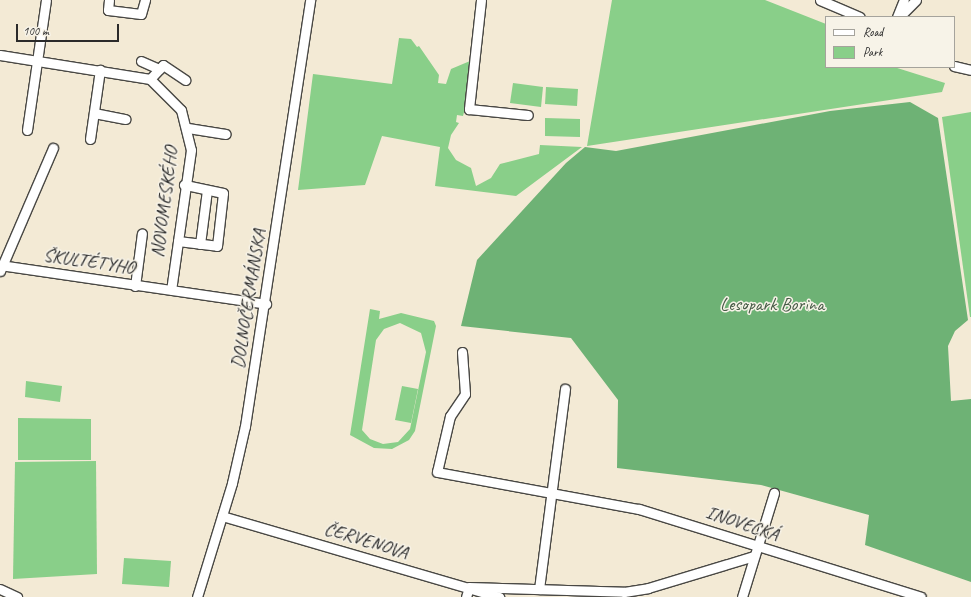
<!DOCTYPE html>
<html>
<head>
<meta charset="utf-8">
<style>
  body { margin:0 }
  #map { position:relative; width:971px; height:597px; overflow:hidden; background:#f3ead5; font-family:Caveat,sans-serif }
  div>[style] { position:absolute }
  .green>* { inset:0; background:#89cf89 }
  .forest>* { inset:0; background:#6eb275 }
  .roads { filter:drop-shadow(1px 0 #494844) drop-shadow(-1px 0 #494844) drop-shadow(0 1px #494844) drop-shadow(0 -1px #494844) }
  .minor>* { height:9px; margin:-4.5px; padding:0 4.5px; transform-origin:4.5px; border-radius:4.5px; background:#fff }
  span { translate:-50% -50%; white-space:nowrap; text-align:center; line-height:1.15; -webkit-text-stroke:3px #f7f3e8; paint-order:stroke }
  .street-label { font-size:19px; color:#2b2b2b }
  .park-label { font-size:19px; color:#475c47 }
  .legend { position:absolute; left:825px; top:16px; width:130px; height:52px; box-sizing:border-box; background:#f7f3e8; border:1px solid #a5a39c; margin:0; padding:5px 7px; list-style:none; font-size:12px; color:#2b2b2b }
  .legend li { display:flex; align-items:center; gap:8px; height:20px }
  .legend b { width:20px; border:1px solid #a5a39c }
  .scale { position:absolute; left:16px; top:24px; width:103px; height:18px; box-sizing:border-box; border:2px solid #2b2b2b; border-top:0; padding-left:5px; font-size:12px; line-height:14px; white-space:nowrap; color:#2b2b2b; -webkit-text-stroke:3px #f7f3e8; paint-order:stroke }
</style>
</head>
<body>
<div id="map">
  <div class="green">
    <i style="clip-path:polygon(612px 0,765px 0,826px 24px,826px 67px,894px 67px,945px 83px,942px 92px,587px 146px)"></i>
    <i style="clip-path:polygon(399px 38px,411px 39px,417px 47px,419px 46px,439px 75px,438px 83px,446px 84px,451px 69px,470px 61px,465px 108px,463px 116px,457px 115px,456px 122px,459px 123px,451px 135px,448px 148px,456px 160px,471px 168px,476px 186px,491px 178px,500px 164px,539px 154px,540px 145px,582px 147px,516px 196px,435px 186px,440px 147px,382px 136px,365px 185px,298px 190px,313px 74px,392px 84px)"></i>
    <i style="clip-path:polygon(513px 83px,543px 87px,541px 107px,510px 103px)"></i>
    <i style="clip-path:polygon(546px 87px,578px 89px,577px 106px,545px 104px)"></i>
    <i style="clip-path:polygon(971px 112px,971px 317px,970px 317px,942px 117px)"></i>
    <i style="clip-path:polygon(545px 118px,580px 119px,580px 137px,545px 136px)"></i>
    <i style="clip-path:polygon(evenodd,370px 309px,380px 311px,379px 319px,401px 313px,434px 321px,436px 326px,415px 431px,409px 440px,392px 449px,374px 448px,350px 435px,370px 309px,400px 323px,421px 333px,426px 352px,410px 429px,398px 442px,383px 444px,370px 439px,362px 430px,376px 340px,384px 329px,400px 323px)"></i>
    <i style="clip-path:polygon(26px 381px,62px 386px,60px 402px,25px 397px)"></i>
    <i style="clip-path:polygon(402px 386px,418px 389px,411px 423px,395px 420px)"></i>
    <i style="clip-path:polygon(18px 418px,91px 419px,91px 460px,18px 460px)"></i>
    <i style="clip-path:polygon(96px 461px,97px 574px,13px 579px,15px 462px)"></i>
    <i style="clip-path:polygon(124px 558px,171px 561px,169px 587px,122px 584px)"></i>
  </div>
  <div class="forest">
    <i style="clip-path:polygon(910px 102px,938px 118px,968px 320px,955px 331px,948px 346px,951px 401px,971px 399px,971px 582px,865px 545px,869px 515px,761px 485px,617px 468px,618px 400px,571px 338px,461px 326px,477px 260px,566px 163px,585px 147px,616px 151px,830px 111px)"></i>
  </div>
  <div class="roads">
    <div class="minor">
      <i style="left:109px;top:0;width:10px;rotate:96deg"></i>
      <i style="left:108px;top:10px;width:33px;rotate:7deg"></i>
      <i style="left:141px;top:14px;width:15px;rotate:-74deg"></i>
      <i style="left:481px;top:0;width:110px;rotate:96.3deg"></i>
      <i style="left:469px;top:109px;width:59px;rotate:5.8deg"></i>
      <i style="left:820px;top:0;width:43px;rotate:23deg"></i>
      <i style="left:897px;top:17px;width:18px;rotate:-68deg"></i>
      <i style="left:899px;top:17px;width:24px;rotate:-45deg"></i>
      <i style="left:0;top:55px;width:152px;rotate:9.1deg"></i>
      <i style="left:150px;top:79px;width:44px;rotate:45deg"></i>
      <i style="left:181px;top:110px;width:41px;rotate:76deg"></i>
      <i style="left:191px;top:150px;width:141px;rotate:98.1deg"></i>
      <i style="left:141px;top:61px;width:20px;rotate:24deg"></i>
      <i style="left:954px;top:66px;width:17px;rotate:13deg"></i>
      <i style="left:150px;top:79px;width:19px;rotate:-47deg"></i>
      <i style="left:163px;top:65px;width:27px;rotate:34deg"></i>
      <i style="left:94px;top:113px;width:32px;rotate:11deg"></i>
      <i style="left:188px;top:128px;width:38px;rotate:9deg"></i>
      <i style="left:27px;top:130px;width:131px;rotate:-81.7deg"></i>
      <i style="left:90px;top:139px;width:70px;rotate:-81.8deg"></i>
      <i style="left:178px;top:241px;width:39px;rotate:7deg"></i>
      <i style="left:217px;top:246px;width:53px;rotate:-83.5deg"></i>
      <i style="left:223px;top:193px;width:40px;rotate:-168deg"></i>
      <i style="left:200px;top:244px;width:54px;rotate:-82.6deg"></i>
      <i style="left:0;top:265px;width:269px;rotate:8.3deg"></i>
      <i style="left:0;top:271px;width:134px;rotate:-66.7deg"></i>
      <i style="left:135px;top:286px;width:53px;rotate:-82.5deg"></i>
      <i style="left:462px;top:352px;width:42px;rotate:85.9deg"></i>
      <i style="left:465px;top:394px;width:27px;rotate:124deg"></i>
      <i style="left:450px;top:416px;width:57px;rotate:103.1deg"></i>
      <i style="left:437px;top:472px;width:205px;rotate:10.4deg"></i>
      <i style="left:639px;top:509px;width:295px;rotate:17.3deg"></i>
      <i style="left:222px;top:516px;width:289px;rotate:16.3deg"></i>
      <i style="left:469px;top:587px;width:155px;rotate:1.8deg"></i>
      <i style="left:624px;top:592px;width:24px;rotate:-9deg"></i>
      <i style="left:648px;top:588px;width:111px;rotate:-16.8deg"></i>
      <i style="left:0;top:589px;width:19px;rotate:25deg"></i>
      <i style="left:539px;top:589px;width:202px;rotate:-82.6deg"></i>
      <i style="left:197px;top:597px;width:119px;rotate:-72.9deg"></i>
      <i style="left:232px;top:483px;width:58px;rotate:-77.2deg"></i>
      <i style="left:245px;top:426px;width:431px;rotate:-81.3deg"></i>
      <i style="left:466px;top:597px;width:10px;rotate:-73deg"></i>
      <i style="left:742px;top:597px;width:109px;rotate:-72.9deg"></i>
    </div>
  </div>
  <div class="street-label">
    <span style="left:165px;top:202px;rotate:-83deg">NOVOMESKÉHO</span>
    <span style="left:89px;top:262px;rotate:8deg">ŠKULTÉTYHO</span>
    <span style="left:249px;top:299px;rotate:-81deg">DOLNOČERMÁNSKA</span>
    <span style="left:742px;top:524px;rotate:18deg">INOVECKÁ</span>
    <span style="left:366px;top:541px;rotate:17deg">ČERVENOVA</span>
  </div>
  <div class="park-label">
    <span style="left:772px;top:305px">Lesopark Borina</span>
  </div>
  <ul class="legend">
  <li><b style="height:5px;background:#fff"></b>Road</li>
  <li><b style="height:11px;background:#89cf89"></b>Park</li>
  </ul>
  <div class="scale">100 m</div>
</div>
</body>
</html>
